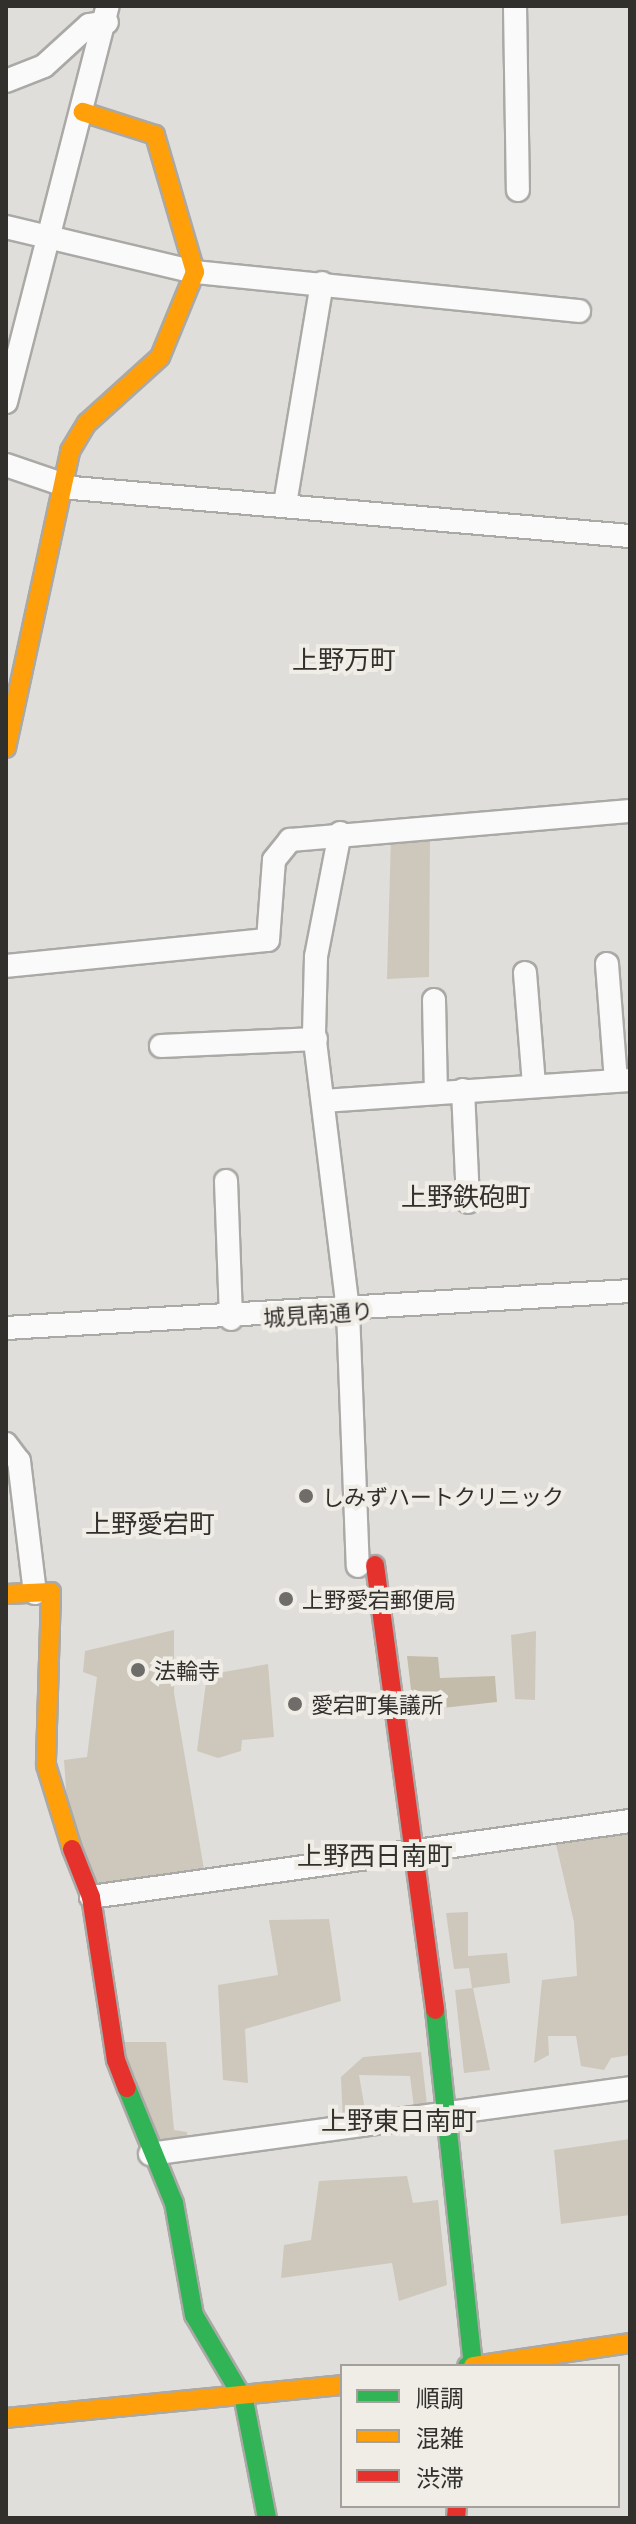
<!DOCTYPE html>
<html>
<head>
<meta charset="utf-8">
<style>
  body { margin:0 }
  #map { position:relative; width:636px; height:2524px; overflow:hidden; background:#e0dedb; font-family:Georgia,"Noto Sans JP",serif }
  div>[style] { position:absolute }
  .green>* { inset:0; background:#cec7bb }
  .forest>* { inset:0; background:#c4bcaa }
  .roads { filter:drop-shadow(2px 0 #aaa9a6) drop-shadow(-2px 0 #aaa9a6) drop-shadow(0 2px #aaa9a6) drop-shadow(0 -2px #aaa9a6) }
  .street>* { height:22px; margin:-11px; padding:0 11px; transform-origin:11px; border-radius:11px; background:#fafafa }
  .fast>* { height:18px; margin:-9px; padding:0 9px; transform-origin:9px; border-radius:9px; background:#30b455 }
  .slow>* { height:18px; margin:-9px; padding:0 9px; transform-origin:9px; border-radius:9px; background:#ff9f0a }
  .jam>* { height:18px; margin:-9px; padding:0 9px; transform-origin:9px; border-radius:9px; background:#e5322d }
  .dots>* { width:22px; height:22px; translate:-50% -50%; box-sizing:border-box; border:4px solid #f0ede6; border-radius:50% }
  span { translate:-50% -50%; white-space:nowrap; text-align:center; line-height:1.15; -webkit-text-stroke:8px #f0ede6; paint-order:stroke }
  .street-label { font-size:22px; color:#31302d }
  .poi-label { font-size:22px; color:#31302d }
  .left { translate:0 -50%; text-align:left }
  .quarter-label { font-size:26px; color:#31302d }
  .frame { position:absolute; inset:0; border:8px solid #31302d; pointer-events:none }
  .legend { position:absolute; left:340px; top:2364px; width:280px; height:144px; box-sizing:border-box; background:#f0ede6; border:2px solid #a4a19c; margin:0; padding:10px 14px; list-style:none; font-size:24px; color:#31302d }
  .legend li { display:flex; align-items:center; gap:16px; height:40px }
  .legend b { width:40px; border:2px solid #a4a19c }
</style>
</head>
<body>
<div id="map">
  <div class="green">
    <i style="clip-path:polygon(430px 833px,429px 977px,387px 979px,391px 836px)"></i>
    <i style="clip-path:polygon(174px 1630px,174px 1693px,206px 1881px,91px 1897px,68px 1818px,64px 1760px,87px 1757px,97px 1677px,83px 1672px,85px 1651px)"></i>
    <i style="clip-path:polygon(536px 1631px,535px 1700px,515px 1699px,511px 1635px)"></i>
    <i style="clip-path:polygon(268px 1664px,274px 1737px,242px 1740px,241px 1751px,218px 1758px,197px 1751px,207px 1675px)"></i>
    <i style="clip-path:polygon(630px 1823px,630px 2055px,611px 2058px,604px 2070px,581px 2066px,576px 2036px,548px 2036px,549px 2055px,534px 2063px,542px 1980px,577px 1976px,574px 1922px,553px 1831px)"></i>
    <i style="clip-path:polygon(468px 1912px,468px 1956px,507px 1953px,510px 1983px,473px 1988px,490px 2070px,464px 2073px,455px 1990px,472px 1988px,469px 1968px,454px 1969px,446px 1913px)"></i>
    <i style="clip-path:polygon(329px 1919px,341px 2001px,245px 2029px,248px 2083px,223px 2080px,218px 1985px,278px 1975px,269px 1920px)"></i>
    <i style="clip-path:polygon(123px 2042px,166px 2042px,174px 2130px,187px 2132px,188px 2148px,150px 2154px)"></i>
    <i style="clip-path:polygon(421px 2052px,428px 2113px,415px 2115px,410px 2076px,359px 2075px,367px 2122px,343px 2126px,341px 2077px,363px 2057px)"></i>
    <i style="clip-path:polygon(630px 2139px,630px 2215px,561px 2224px,554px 2150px)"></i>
    <i style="clip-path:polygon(407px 2176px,413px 2203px,438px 2200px,447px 2285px,399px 2301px,392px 2263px,281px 2278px,284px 2245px,311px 2240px,319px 2181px)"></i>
  </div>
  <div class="forest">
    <i style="clip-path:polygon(407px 1656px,438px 1657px,440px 1678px,495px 1676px,497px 1702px,424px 1710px,412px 1698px)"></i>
  </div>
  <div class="roads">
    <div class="street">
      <i style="left:515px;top:6px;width:184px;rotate:89.1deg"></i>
      <i style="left:6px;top:81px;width:41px;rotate:-21.5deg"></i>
      <i style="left:44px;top:66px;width:61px;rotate:-42.3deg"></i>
      <i style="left:89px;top:25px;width:18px;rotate:-9deg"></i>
      <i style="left:6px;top:227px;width:194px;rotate:13.4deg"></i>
      <i style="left:195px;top:272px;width:386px;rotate:5.8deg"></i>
      <i style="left:6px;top:402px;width:409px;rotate:-75.6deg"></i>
      <i style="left:6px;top:465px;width:71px;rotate:18.9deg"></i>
      <i style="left:73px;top:488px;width:559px;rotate:4.93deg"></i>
      <i style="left:285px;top:504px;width:224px;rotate:-80.5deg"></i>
      <i style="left:340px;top:833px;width:126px;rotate:101deg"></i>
      <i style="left:316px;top:957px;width:76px;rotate:91.5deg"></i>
      <i style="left:314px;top:1033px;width:280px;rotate:83deg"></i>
      <i style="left:348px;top:1311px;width:255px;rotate:87.8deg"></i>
      <i style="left:607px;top:964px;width:116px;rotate:85.6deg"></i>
      <i style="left:6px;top:966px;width:263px;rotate:-5.7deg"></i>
      <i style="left:268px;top:940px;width:80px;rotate:-85.7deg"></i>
      <i style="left:274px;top:860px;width:26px;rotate:-51deg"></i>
      <i style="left:290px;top:840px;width:341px;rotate:-4.9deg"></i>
      <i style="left:525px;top:973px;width:113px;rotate:85.4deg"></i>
      <i style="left:434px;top:1000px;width:92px;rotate:88.8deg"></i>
      <i style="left:161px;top:1046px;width:155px;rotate:-2.6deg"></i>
      <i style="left:463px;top:1090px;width:112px;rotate:87.4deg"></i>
      <i style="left:323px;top:1101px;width:308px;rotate:-3.9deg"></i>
      <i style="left:226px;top:1181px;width:138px;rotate:87.9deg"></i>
      <i style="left:6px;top:1328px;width:625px;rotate:-3.39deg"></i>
      <i style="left:6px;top:1444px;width:21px;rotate:53deg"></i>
      <i style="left:19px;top:1461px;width:133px;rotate:83.1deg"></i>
      <i style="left:91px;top:1897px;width:544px;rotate:-8.03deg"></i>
      <i style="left:150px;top:2154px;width:485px;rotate:-7.8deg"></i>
    </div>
    <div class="fast">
      <i style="left:435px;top:2010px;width:357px;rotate:83.9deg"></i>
      <i style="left:473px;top:2365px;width:6px;rotate:171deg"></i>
      <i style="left:127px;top:2088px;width:124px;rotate:67.8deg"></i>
      <i style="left:174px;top:2203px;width:114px;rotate:79.9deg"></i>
      <i style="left:194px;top:2315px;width:99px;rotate:59.5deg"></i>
      <i style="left:244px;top:2400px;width:120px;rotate:79deg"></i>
    </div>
    <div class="slow">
      <i style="left:6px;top:748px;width:304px;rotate:-77.8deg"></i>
      <i style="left:70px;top:451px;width:33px;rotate:-59deg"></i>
      <i style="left:87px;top:423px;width:98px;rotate:-42.1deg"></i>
      <i style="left:160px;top:357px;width:92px;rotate:-67.6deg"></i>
      <i style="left:195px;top:272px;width:143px;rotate:-106.3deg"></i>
      <i style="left:155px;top:135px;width:76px;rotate:-162.3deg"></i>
      <i style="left:6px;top:1594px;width:45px;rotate:-2.5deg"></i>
      <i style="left:51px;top:1592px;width:173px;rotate:91.7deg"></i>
      <i style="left:46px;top:1765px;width:88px;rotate:72.8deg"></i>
      <i style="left:473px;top:2366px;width:159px;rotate:-8.3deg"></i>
      <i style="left:6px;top:2418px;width:338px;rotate:-5.6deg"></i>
    </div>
    <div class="jam">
      <i style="left:375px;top:1565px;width:449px;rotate:82.3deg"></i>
      <i style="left:72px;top:1849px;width:52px;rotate:68.4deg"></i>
      <i style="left:91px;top:1897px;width:165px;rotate:81.3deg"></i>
      <i style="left:116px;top:2060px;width:30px;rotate:69deg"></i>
      <i style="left:456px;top:2518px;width:12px;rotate:-85deg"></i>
    </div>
  </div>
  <div class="dots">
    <i style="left:306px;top:1496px;background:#6e6d6a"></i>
    <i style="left:286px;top:1599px;background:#6e6d6a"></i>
    <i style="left:138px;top:1670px;background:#6e6d6a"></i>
    <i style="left:295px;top:1704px;background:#6e6d6a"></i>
  </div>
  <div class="street-label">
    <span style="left:318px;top:1313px;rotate:-4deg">城見南通り</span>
  </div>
  <div class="poi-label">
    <span class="left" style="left:322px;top:1496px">しみずハートクリニック</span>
    <span class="left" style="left:302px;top:1599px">上野愛宕郵便局</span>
    <span class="left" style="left:154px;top:1670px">法輪寺</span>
    <span class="left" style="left:311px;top:1704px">愛宕町集議所</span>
  </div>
  <div class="quarter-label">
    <span style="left:344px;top:658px">上野万町</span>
    <span style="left:466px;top:1195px">上野鉄砲町</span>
    <span style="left:150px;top:1522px">上野愛宕町</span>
    <span style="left:375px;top:1854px">上野西日南町</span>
    <span style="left:399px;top:2119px">上野東日南町</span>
  </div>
  <div class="frame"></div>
  <ul class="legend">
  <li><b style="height:10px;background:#30b455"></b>順調</li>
  <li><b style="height:10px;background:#ff9f0a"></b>混雑</li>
  <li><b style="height:10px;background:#e5322d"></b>渋滞</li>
  </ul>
</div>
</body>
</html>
